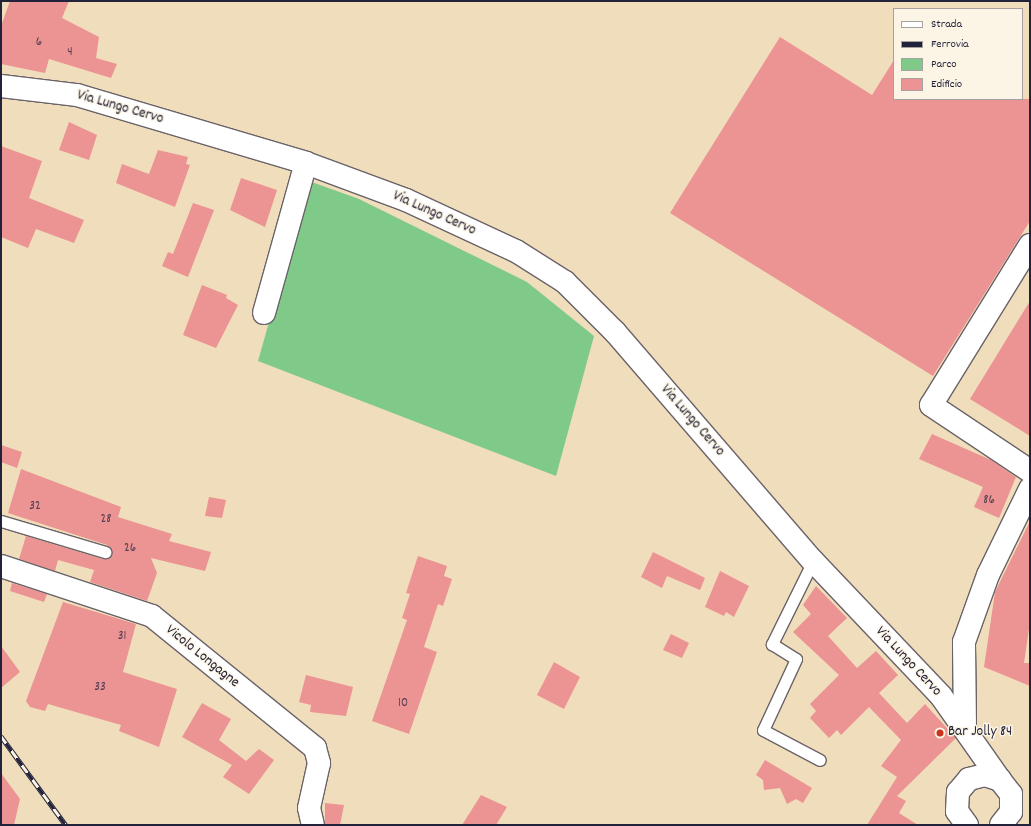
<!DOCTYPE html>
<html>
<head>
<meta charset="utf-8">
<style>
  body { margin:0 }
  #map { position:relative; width:1031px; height:826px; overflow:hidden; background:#f0ddbc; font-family:Dekko,sans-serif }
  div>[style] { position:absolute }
  .green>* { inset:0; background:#7fca88 }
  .building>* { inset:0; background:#ec9393 }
  .roads { filter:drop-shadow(1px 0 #6a6368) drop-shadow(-1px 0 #6a6368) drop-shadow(0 1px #6a6368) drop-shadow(0 -1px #6a6368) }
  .service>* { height:11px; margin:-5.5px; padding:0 5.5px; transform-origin:5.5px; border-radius:5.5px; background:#fff }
  .minor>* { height:22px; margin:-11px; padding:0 11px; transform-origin:11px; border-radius:11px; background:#fff }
  .rail>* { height:4.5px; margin-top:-2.25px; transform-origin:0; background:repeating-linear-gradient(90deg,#fcf5e5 0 9px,#22223b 0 18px); box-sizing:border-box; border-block:1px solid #22223b }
  .dots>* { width:11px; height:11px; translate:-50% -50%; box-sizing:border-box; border:2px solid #fcf5e5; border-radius:50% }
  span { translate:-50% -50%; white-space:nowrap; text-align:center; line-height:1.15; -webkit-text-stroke:3px #fcf5e5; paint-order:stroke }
  .number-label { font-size:13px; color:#543e51 }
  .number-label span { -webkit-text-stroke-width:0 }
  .street-label { font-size:15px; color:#22223b }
  .poi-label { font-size:15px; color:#22223b }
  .left { translate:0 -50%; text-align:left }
  .frame { position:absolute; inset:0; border:2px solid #22223b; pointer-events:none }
  .legend { position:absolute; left:893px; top:8px; width:130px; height:92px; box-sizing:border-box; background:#fcf5e5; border:1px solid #a5a1a1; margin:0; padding:5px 7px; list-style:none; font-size:12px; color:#22223b }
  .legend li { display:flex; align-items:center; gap:8px; height:20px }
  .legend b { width:20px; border:1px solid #a5a1a1 }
</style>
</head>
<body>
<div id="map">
  <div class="green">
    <i style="clip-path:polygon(309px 181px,359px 199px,527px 282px,594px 336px,556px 476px,258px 361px)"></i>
  </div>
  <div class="building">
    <i style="clip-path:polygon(10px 1px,69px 1px,62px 18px,99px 37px,96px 58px,117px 64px,111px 78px,49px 59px,45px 73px,1px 64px,1px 26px)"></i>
    <i style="clip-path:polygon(780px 37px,872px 95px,894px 60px,894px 99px,1030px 99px,1030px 221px,933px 376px,670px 213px)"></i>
    <i style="clip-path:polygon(69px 122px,97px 135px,89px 160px,59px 150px)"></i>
    <i style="clip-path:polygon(1px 146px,42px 161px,29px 198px,84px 220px,74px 243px,36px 229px,28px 248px,1px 237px)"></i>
    <i style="clip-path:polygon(158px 150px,188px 157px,186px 164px,190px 165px,175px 207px,116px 183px,122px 164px,149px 174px)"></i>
    <i style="clip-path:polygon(241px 178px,277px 190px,265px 227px,230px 210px)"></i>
    <i style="clip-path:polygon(193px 203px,214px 210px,188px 277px,162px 266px,168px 252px,173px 254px)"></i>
    <i style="clip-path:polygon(202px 285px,227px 295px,226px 298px,238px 305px,216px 348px,183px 335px)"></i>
    <i style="clip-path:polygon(1030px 301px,1030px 436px,970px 399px)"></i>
    <i style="clip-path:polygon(932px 434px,991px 460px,1016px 477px,999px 518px,974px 507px,983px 487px,919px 459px)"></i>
    <i style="clip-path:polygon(1px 445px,22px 452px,17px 468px,1px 462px)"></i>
    <i style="clip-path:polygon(21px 469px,121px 507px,118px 517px,172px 534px,169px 541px,211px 552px,205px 571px,151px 558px,157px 573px,147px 601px,90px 582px,94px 570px,58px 560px,55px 571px,19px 559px,26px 536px,103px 559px,109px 557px,112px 551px,107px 545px,8px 513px)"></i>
    <i style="clip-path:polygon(209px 497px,226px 500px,222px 518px,205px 516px)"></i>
    <i style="clip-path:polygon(1030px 521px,1030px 622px,1024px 663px,1030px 663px,1030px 686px,984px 667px,995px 592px)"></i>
    <i style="clip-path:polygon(653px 552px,705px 578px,700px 590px,667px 576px,662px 588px,641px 577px)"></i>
    <i style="clip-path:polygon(418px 556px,447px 566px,444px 576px,452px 579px,443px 606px,438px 604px,424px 647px,437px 652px,409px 734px,372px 721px,407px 620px,402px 618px,410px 594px,406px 593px)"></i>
    <i style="clip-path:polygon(720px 571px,749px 586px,734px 617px,726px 612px,724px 616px,705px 607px)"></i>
    <i style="clip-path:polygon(12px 583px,47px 594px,44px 602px,10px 591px)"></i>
    <i style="clip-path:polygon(816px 586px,847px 618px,828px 636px,857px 668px,876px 651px,898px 675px,879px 693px,907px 723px,925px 704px,956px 738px,897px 796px,906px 801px,899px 813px,918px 825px,867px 825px,897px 777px,881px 766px,901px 740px,869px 707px,841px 735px,837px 730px,829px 738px,810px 718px,816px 711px,810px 704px,839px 675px,793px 632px,811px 614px,803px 605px)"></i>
    <i style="clip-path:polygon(63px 602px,136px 624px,123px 672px,177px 689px,159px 747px,119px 731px,121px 725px,48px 704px,45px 711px,30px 707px,26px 701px)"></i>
    <i style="clip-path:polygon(671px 634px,689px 643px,682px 658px,663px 650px)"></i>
    <i style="clip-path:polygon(1px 646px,20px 672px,1px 688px)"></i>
    <i style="clip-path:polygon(554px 662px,580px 677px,564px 709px,537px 695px)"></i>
    <i style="clip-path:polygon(306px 675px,353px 687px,346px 716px,310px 712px,311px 705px,299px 702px)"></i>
    <i style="clip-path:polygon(202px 703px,231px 719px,219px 740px,246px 761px,259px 749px,274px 760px,249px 794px,223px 777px,232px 765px,182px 737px)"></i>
    <i style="clip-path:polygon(765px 760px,812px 788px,803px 803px,796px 799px,787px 804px,780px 788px,764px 790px,763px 780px,756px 775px)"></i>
    <i style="clip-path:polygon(1px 773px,20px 799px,14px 825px,1px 825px)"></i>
    <i style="clip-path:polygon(481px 795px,507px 807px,496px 825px,462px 825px)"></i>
    <i style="clip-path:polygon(325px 803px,344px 805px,340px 825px,325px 825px)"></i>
  </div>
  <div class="roads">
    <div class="service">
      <i style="left:1px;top:521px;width:109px;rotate:16.6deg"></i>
      <i style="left:813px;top:561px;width:93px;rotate:116.3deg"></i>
      <i style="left:772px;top:644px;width:28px;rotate:32deg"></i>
      <i style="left:796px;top:659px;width:78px;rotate:114.9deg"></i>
      <i style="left:763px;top:730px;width:64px;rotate:27.8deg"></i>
    </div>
    <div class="minor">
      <i style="left:1px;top:86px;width:77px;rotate:6.8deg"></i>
      <i style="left:77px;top:95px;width:239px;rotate:16.5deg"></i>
      <i style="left:306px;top:163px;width:107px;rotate:20.3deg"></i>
      <i style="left:406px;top:200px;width:121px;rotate:24.9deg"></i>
      <i style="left:516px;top:251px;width:58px;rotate:32.3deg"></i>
      <i style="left:565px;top:282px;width:71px;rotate:45deg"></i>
      <i style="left:615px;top:332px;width:303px;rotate:49.2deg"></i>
      <i style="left:813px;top:561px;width:186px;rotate:46.5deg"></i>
      <i style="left:941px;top:696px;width:103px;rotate:54.9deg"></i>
      <i style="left:1030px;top:245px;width:188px;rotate:121.7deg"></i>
      <i style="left:931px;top:405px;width:119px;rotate:33.7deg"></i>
      <i style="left:264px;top:313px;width:156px;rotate:-74.4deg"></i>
      <i style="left:1px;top:566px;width:159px;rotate:18.3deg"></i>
      <i style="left:152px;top:616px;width:210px;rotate:39deg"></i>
      <i style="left:315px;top:748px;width:16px;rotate:75deg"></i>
      <i style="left:319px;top:763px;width:46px;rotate:102.5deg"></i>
      <i style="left:309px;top:808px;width:17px;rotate:77deg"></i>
      <i style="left:965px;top:726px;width:84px;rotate:-90.7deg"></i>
      <i style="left:964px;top:642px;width:71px;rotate:-70.3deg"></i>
      <i style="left:988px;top:575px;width:96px;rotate:-64deg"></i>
      <i style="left:967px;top:825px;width:17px;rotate:-126deg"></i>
      <i style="left:957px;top:811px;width:19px;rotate:-87deg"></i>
      <i style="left:958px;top:792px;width:17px;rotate:-50deg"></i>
      <i style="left:969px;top:779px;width:16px;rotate:-14deg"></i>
      <i style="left:985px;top:775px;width:16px;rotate:18deg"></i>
      <i style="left:1000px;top:780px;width:18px;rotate:52deg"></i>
      <i style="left:1011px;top:794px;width:18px;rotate:90deg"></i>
      <i style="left:1011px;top:812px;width:16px;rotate:128deg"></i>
    </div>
  </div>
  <div class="rail">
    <i style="left:1px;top:736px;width:110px;rotate:53.9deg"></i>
  </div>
  <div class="dots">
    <i style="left:940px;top:733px;background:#c8321e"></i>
  </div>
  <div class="number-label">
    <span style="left:39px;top:43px">6</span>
    <span style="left:70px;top:53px">4</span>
    <span style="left:989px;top:501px">86</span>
    <span style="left:35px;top:507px">32</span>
    <span style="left:106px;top:520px">28</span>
    <span style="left:130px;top:549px">26</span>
    <span style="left:122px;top:637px">31</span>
    <span style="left:100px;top:688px">33</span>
    <span style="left:403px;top:704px">10</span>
  </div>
  <div class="street-label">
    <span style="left:120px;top:108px;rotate:16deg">Via Lungo Cervo</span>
    <span style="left:434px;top:214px;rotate:24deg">Via Lungo Cervo</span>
    <span style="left:692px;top:421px;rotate:49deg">Via Lungo Cervo</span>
    <span style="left:202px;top:657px;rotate:39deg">Vicolo Longagne</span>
    <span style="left:908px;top:662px;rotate:47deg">Via Lungo Cervo</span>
  </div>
  <div class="poi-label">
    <span class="left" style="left:948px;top:733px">Bar Jolly 84</span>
  </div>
  <div class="frame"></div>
  <ul class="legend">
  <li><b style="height:5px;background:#fff"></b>Strada</li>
  <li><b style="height:5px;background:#22223b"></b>Ferrovia</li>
  <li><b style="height:11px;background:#7fca88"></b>Parco</li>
  <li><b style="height:11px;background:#ec9393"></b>Edificio</li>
  </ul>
</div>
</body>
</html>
